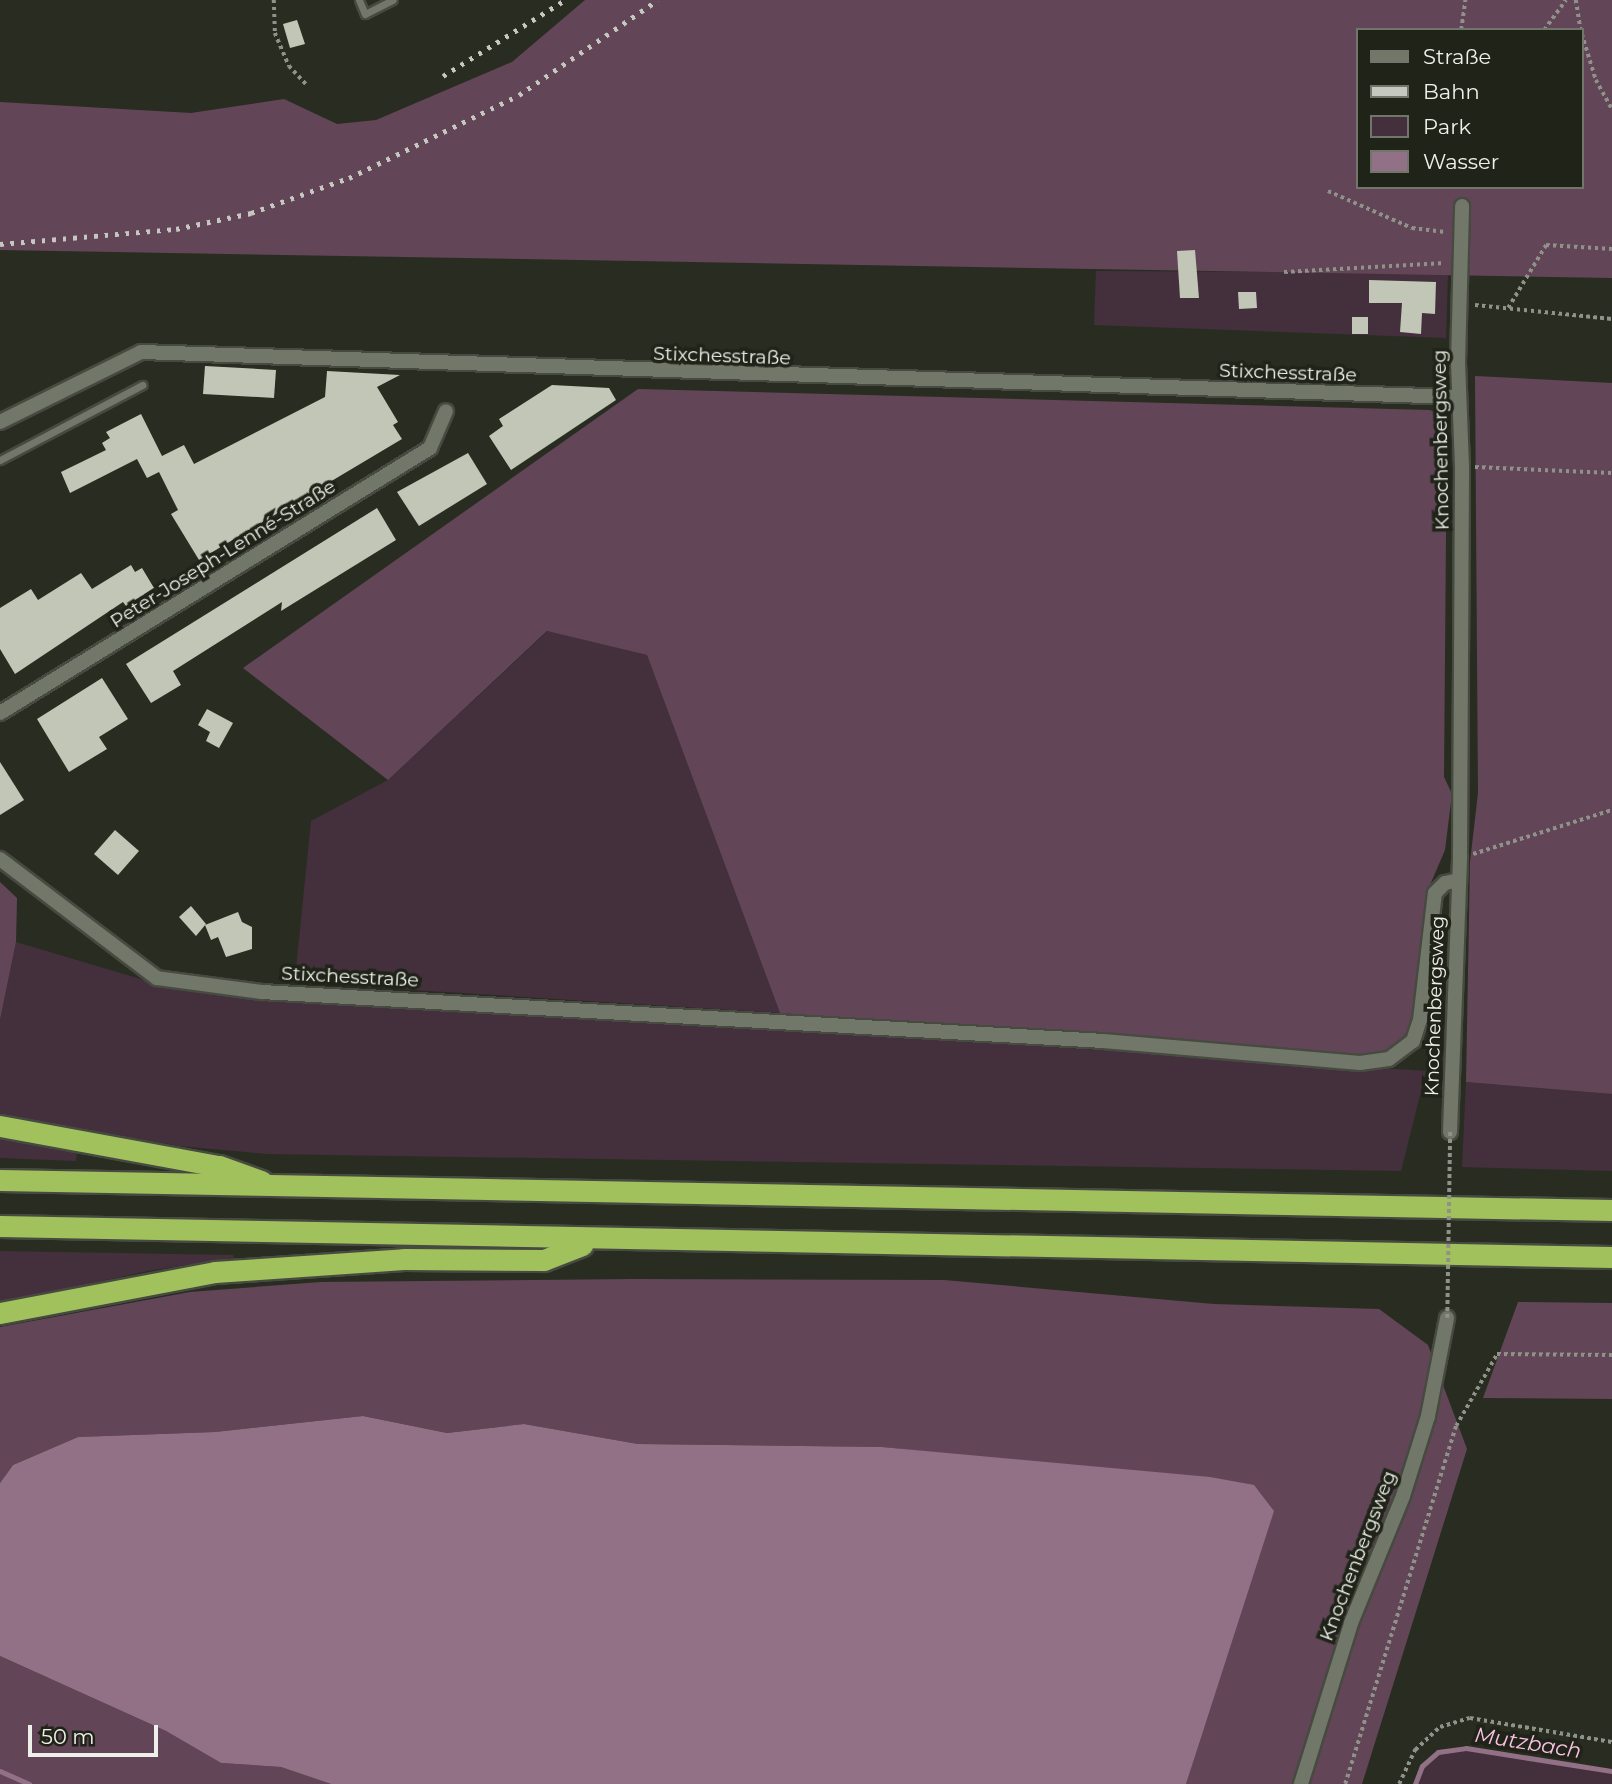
<!DOCTYPE html>
<html>
<head>
<meta charset="utf-8">
<style>
  body { margin:0 }
  #map { position:relative; width:1612px; height:1784px; overflow:hidden; background:#292d21; font-family:Montserrat,sans-serif }
  div>[style] { position:absolute }
  .green>* { inset:0; background:#44303d }
  .forest>* { inset:0; background:#634558 }
  .water>* { inset:0; background:#927186 }
  .stream>* { height:5px; margin:-2.5px; padding:0 2.5px; transform-origin:2.5px; border-radius:2.5px; background:#927186 }
  .building>* { inset:0; background:#c1c6b7 }
  .path>* { height:3.5px; margin-top:-1.75px; transform-origin:0; background:repeating-linear-gradient(90deg,#8e9288 0 3.5px,transparent 0 7px) }
  .roads { filter:drop-shadow(2px 0 #474a40) drop-shadow(-2px 0 #474a40) drop-shadow(0 2px #474a40) drop-shadow(0 -2px #474a40) }
  .lane>* { height:7px; margin:-3.5px; padding:0 3.5px; transform-origin:3.5px; border-radius:3.5px; background:#717769 }
  .street>* { height:14px; margin:-7px; padding:0 7px; transform-origin:7px; border-radius:7px; background:#717769 }
  .highway>* { height:21px; margin:-10.5px; padding:0 10.5px; transform-origin:10.5px; border-radius:10.5px; background:#a1c15c }
  .rail>* { height:5px; margin-top:-2.5px; transform-origin:0; background:repeating-linear-gradient(90deg,#c5c8bf 0 3.5px,transparent 0 10.5px) }
  .path-bridge>* { height:3.5px; margin-top:-1.75px; transform-origin:0; background:repeating-linear-gradient(90deg,#8e9288 0 3.5px,transparent 0 7px) }
  span { translate:-50% -50%; white-space:nowrap; text-align:center; line-height:1.15; -webkit-text-stroke:7px #1f2318; paint-order:stroke }
  .street-label { font-size:19px; color:#eef1e9 }
  .water-label { font-size:21px; color:#fac1e5; font-style:italic }
  .legend { position:absolute; left:1356px; top:28px; width:228px; height:161px; box-sizing:border-box; background:#1f2318; border:2px solid #72756c; margin:0; padding:9px 12px; list-style:none; font-size:21px; color:#eef1e9 }
  .legend li { display:flex; align-items:center; gap:14px; height:35px }
  .legend b { width:35px; border:2px solid #72756c }
  .scale { position:absolute; left:28px; top:1725px; width:130px; height:32px; box-sizing:border-box; border:4px solid #eef1e9; border-top:0; padding-left:9px; font-size:21px; line-height:24px; white-space:nowrap; color:#eef1e9; -webkit-text-stroke:5px #1f2318; paint-order:stroke }
</style>
</head>
<body>
<div id="map">
  <div class="green">
    <i style="clip-path:polygon(1096px 271px,1448px 273px,1446px 338px,1094px 325px)"></i>
    <i style="clip-path:polygon(548px 631px,647px 655px,780px 1013px,286px 982px,296px 969px,311px 821px,388px 780px)"></i>
    <i style="clip-path:polygon(16px 942px,144px 980px,263px 996px,1426px 1071px,1401px 1171px,267px 1154px,180px 1146px,0 1115px,0 1020px)"></i>
    <i style="clip-path:polygon(1466px 1082px,1612px 1094px,1612px 1171px,1462px 1167px)"></i>
    <i style="clip-path:polygon(0 1137px,77px 1151px,76px 1161px,0 1158px)"></i>
    <i style="clip-path:polygon(0 1251px,233px 1255px,234px 1258px,147px 1271px,0 1304px)"></i>
    <i style="clip-path:polygon(1466px 1748px,1612px 1771px,1612px 1784px,1415px 1784px,1422px 1766px,1438px 1752px)"></i>
  </div>
  <div class="forest">
    <i style="clip-path:polygon(evenodd,585px 0,1612px 0,1612px 278px,0 250px,0 102px,191px 113px,284px 99px,337px 124px,376px 120px,512px 62px,585px 0,1358px 30px,1582px 30px,1582px 187px,1358px 187px,1358px 30px)"></i>
    <i style="clip-path:polygon(1475px 376px,1612px 383px,1612px 1094px,1466px 1082px,1470px 862px,1478px 793px)"></i>
    <i style="clip-path:polygon(638px 389px,1429px 410px,1447px 414px,1444px 777px,1452px 794px,1445px 850px,1427px 892px,1412px 1018px,1403px 1042px,1388px 1052px,1359px 1057px,780px 1013px,647px 655px,547px 631px,388px 780px,243px 668px)"></i>
    <i style="clip-path:polygon(0 882px,17px 898px,16px 942px,0 1020px)"></i>
    <i style="clip-path:polygon(633px 1279px,944px 1280px,1214px 1304px,1379px 1309px,1428px 1345px,1467px 1449px,1362px 1784px,1186px 1784px,1218px 1678px,1031px 1462px,882px 1447px,638px 1444px,524px 1424px,447px 1433px,363px 1416px,215px 1432px,78px 1437px,13px 1465px,0 1483px,0 1327px,190px 1292px,321px 1282px)"></i>
    <i style="clip-path:polygon(1518px 1302px,1612px 1303px,1612px 1399px,1483px 1398px)"></i>
    <i style="clip-path:polygon(0 1656px,166px 1731px,221px 1763px,281px 1767px,331px 1784px,0 1784px)"></i>
  </div>
  <div class="water">
    <i style="clip-path:polygon(363px 1416px,447px 1433px,524px 1424px,638px 1444px,882px 1447px,1210px 1477px,1254px 1485px,1274px 1511px,1186px 1784px,331px 1784px,281px 1767px,221px 1763px,166px 1731px,0 1656px,0 1483px,13px 1465px,78px 1437px,215px 1432px)"></i>
  </div>
  <div class="stream">
    <i style="left:0;top:1771px;width:32px;rotate:24deg"></i>
    <i style="left:1415px;top:1784px;width:19px;rotate:-69deg"></i>
    <i style="left:1422px;top:1766px;width:21px;rotate:-41deg"></i>
    <i style="left:1438px;top:1752px;width:28px;rotate:-8deg"></i>
    <i style="left:1466px;top:1748px;width:148px;rotate:9deg"></i>
  </div>
  <div class="building">
    <i style="clip-path:polygon(297px 20px,305px 44px,290px 48px,283px 24px)"></i>
    <i style="clip-path:polygon(1195px 250px,1199px 298px,1180px 298px,1177px 251px)"></i>
    <i style="clip-path:polygon(1369px 280px,1436px 282px,1435px 314px,1422px 313px,1421px 334px,1400px 332px,1402px 303px,1369px 303px)"></i>
    <i style="clip-path:polygon(1238px 292px,1256px 292px,1257px 308px,1239px 309px)"></i>
    <i style="clip-path:polygon(1352px 317px,1368px 317px,1368px 334px,1352px 334px)"></i>
    <i style="clip-path:polygon(205px 366px,276px 370px,274px 398px,203px 394px)"></i>
    <i style="clip-path:polygon(327px 371px,400px 375px,377px 387px,398px 422px,393px 425px,402px 439px,199px 560px,171px 514px,178px 510px,159px 472px,147px 478px,137px 459px,70px 493px,61px 472px,106px 450px,102px 443px,110px 438px,106px 432px,141px 414px,162px 456px,184px 445px,194px 464px,325px 397px)"></i>
    <i style="clip-path:polygon(552px 385px,609px 388px,616px 400px,511px 470px,489px 436px,503px 426px,499px 419px)"></i>
    <i style="clip-path:polygon(468px 453px,487px 484px,419px 526px,397px 492px)"></i>
    <i style="clip-path:polygon(377px 508px,396px 540px,281px 611px,282px 602px,173px 671px,181px 685px,151px 703px,126px 664px)"></i>
    <i style="clip-path:polygon(131px 565px,135px 572px,142px 568px,154px 588px,126px 606px,123px 602px,15px 674px,0 649px,0 608px,31px 589px,38px 600px,81px 573px,92px 589px)"></i>
    <i style="clip-path:polygon(102px 678px,128px 719px,99px 737px,107px 749px,69px 772px,37px 719px)"></i>
    <i style="clip-path:polygon(207px 709px,233px 723px,219px 748px,206px 741px,210px 732px,198px 725px)"></i>
    <i style="clip-path:polygon(0 762px,24px 800px,0 815px)"></i>
    <i style="clip-path:polygon(115px 830px,139px 851px,118px 875px,94px 854px)"></i>
    <i style="clip-path:polygon(191px 906px,206px 924px,196px 936px,179px 917px)"></i>
    <i style="clip-path:polygon(238px 912px,242px 922px,252px 927px,252px 949px,226px 957px,218px 937px,211px 940px,205px 925px)"></i>
  </div>
  <div class="path">
    <i style="left:274px;top:0;width:33px;rotate:88deg"></i>
    <i style="left:275px;top:33px;width:36px;rotate:67deg"></i>
    <i style="left:289px;top:66px;width:26px;rotate:47deg"></i>
    <i style="left:1576px;top:0;width:30px;rotate:81deg"></i>
    <i style="left:1461px;top:30px;width:30px;rotate:-82deg"></i>
    <i style="left:1544px;top:30px;width:37px;rotate:-54deg"></i>
    <i style="left:1582px;top:34px;width:48px;rotate:73.1deg"></i>
    <i style="left:1596px;top:80px;width:33px;rotate:61deg"></i>
    <i style="left:1328px;top:191px;width:92px;rotate:23.8deg"></i>
    <i style="left:1412px;top:228px;width:35px;rotate:7deg"></i>
    <i style="left:1284px;top:272px;width:161px;rotate:-3.2deg"></i>
    <i style="left:1475px;top:305px;width:138px;rotate:5.8deg"></i>
    <i style="left:1508px;top:308px;width:74px;rotate:-58.9deg"></i>
    <i style="left:1546px;top:245px;width:66px;rotate:3.5deg"></i>
    <i style="left:1475px;top:467px;width:137px;rotate:2.5deg"></i>
    <i style="left:1473px;top:854px;width:146px;rotate:-17.6deg"></i>
    <i style="left:1345px;top:1784px;width:375px;rotate:-72.8deg"></i>
    <i style="left:1456px;top:1426px;width:83px;rotate:-60.3deg"></i>
    <i style="left:1497px;top:1354px;width:115px;rotate:0.5deg"></i>
    <i style="left:1399px;top:1784px;width:38px;rotate:-65deg"></i>
    <i style="left:1415px;top:1750px;width:34px;rotate:-43deg"></i>
    <i style="left:1440px;top:1727px;width:31px;rotate:-17deg"></i>
    <i style="left:1470px;top:1718px;width:144px;rotate:9.6deg"></i>
  </div>
  <div class="roads">
    <div class="lane">
      <i style="left:359px;top:0;width:15px;rotate:67deg"></i>
      <i style="left:365px;top:14px;width:31px;rotate:-27deg"></i>
      <i style="left:0;top:460px;width:161px;rotate:-27.8deg"></i>
    </div>
    <div class="street">
      <i style="left:0;top:422px;width:157px;rotate:-26.4deg"></i>
      <i style="left:141px;top:352px;width:1319px;rotate:1.96deg"></i>
      <i style="left:0;top:713px;width:505px;rotate:-31.64deg"></i>
      <i style="left:430px;top:448px;width:40px;rotate:-66.6deg"></i>
      <i style="left:0;top:859px;width:197px;rotate:37.2deg"></i>
      <i style="left:157px;top:978px;width:106px;rotate:7.6deg"></i>
      <i style="left:262px;top:992px;width:842px;rotate:3.33deg"></i>
      <i style="left:1103px;top:1041px;width:258px;rotate:4.9deg"></i>
      <i style="left:1360px;top:1063px;width:29px;rotate:-8deg"></i>
      <i style="left:1389px;top:1059px;width:30px;rotate:-37deg"></i>
      <i style="left:1413px;top:1041px;width:22px;rotate:-72deg"></i>
      <i style="left:1420px;top:1020px;width:128px;rotate:-83.3deg"></i>
      <i style="left:1435px;top:893px;width:14px;rotate:-45deg"></i>
      <i style="left:1445px;top:883px;width:14px;rotate:-12deg"></i>
      <i style="left:1450px;top:1132px;width:277px;rotate:-87.9deg"></i>
      <i style="left:1460px;top:855px;width:388px;rotate:-89.7deg"></i>
      <i style="left:1462px;top:467px;width:105px;rotate:-92.2deg"></i>
      <i style="left:1458px;top:362px;width:156px;rotate:-88.5deg"></i>
      <i style="left:1301px;top:1784px;width:169px;rotate:-72.7deg"></i>
      <i style="left:1351px;top:1623px;width:137px;rotate:-67.7deg"></i>
      <i style="left:1403px;top:1496px;width:84px;rotate:-72.6deg"></i>
      <i style="left:1428px;top:1416px;width:100px;rotate:-79deg"></i>
    </div>
    <div class="highway">
      <i style="left:0;top:1126px;width:223px;rotate:10.4deg"></i>
      <i style="left:219px;top:1166px;width:45px;rotate:19.7deg"></i>
      <i style="left:0;top:1180px;width:1612px;rotate:1.07deg"></i>
      <i style="left:0;top:1226px;width:1612px;rotate:1.1deg"></i>
      <i style="left:0;top:1313px;width:219px;rotate:-10.8deg"></i>
      <i style="left:215px;top:1272px;width:189px;rotate:-3.9deg"></i>
      <i style="left:404px;top:1259px;width:140px;rotate:0.4deg"></i>
      <i style="left:544px;top:1260px;width:41px;rotate:-21.5deg"></i>
    </div>
  </div>
  <div class="rail">
    <i style="left:443px;top:76px;width:144px;rotate:-31.9deg"></i>
    <i style="left:0;top:244px;width:177px;rotate:-4.9deg"></i>
    <i style="left:176px;top:229px;width:77px;rotate:-12deg"></i>
    <i style="left:251px;top:213px;width:104px;rotate:-19.7deg"></i>
    <i style="left:349px;top:178px;width:189px;rotate:-26deg"></i>
    <i style="left:519px;top:95px;width:168px;rotate:-34.4deg"></i>
  </div>
  <div class="path-bridge">
    <i style="left:1447px;top:1318px;width:186px;rotate:-89.1deg"></i>
  </div>
  <div class="street-label">
    <span style="left:722px;top:356px;rotate:2deg">Stixchesstraße</span>
    <span style="left:1288px;top:373px;rotate:2deg">Stixchesstraße</span>
    <span style="left:1441px;top:440px;rotate:-91deg">Knochenbergsweg</span>
    <span style="left:223px;top:554px;rotate:-32deg">Peter-Joseph-Lenné-Straße</span>
    <span style="left:350px;top:977px;rotate:3deg">Stixchesstraße</span>
    <span style="left:1435px;top:1006px;rotate:-88deg">Knochenbergsweg</span>
    <span style="left:1358px;top:1556px;rotate:-69deg">Knochenbergsweg</span>
  </div>
  <div class="water-label">
    <span style="left:1528px;top:1743px;rotate:9deg">Mutzbach</span>
  </div>
  <ul class="legend">
  <li><b style="height:9px;background:#717769"></b>Straße</li>
  <li><b style="height:9px;background:#c5c8bf"></b>Bahn</li>
  <li><b style="height:19px;background:#44303d"></b>Park</li>
  <li><b style="height:19px;background:#927186"></b>Wasser</li>
  </ul>
  <div class="scale">50 m</div>
</div>
</body>
</html>
